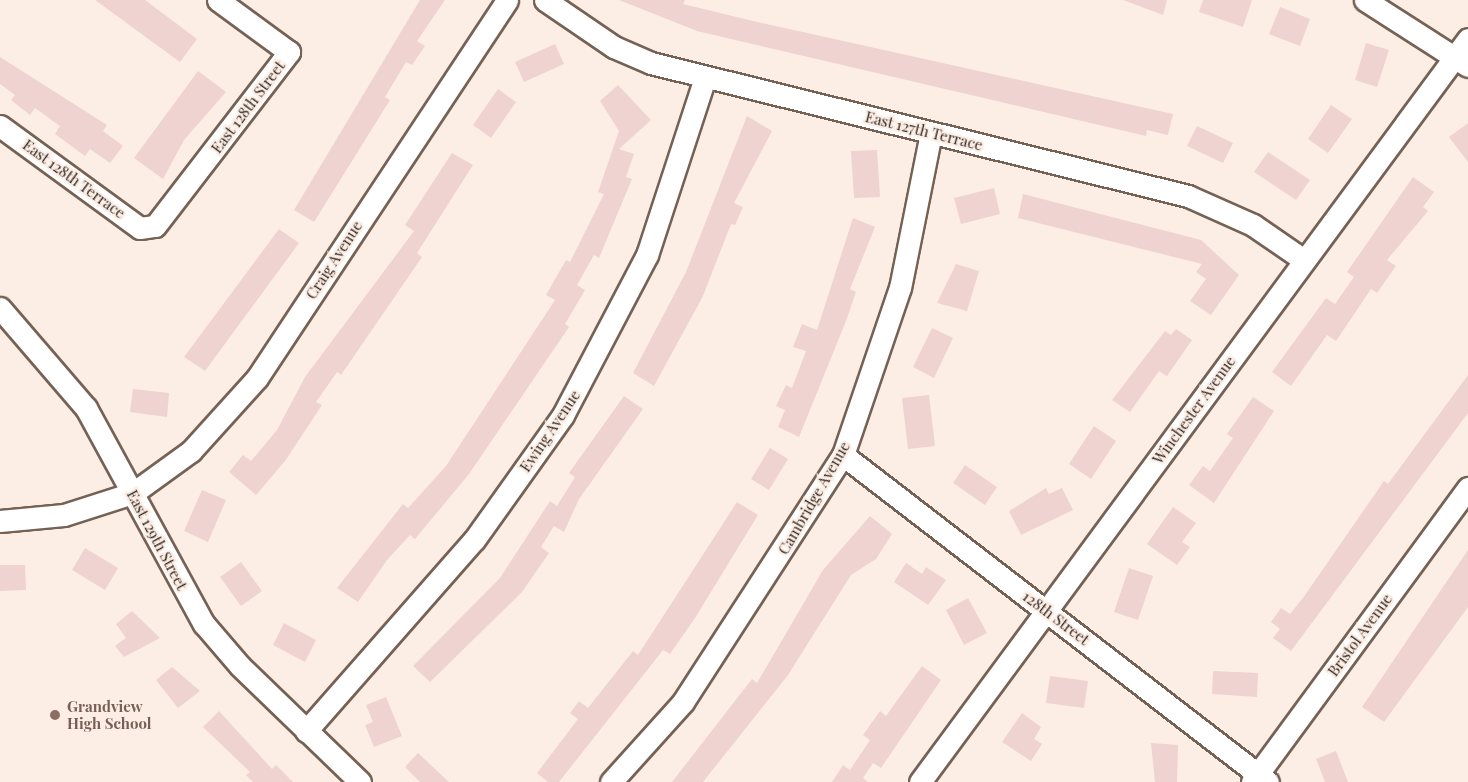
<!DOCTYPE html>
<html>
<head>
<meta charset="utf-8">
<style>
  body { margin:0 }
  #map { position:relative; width:1468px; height:782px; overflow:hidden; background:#fceee5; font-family:"Playfair Display",serif }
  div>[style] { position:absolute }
  .building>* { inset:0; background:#efd3d0 }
  .roads { filter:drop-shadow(2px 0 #756255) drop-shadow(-2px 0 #756255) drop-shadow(0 2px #756255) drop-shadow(0 -2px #756255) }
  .minor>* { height:21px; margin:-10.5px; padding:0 10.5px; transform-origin:10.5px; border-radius:10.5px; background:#fff }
  .dots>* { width:16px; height:16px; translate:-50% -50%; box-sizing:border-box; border:3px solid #fceee5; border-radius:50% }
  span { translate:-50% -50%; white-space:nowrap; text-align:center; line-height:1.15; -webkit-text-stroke:4.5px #fceee5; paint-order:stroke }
  .street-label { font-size:15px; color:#2d251f }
  .education-label { font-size:15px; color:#785e54; font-weight:700 }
  .left { translate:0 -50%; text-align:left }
</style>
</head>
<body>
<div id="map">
  <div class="building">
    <i style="clip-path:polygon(95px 0,145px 0,197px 39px,180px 62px)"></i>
    <i style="clip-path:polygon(420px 0,445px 0,417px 41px,425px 46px,412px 65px,406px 62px,385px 97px,390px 100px,314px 222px,294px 210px)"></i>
    <i style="clip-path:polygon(619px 0,685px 0,683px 4px,753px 21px,1173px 114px,1168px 135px,1147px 130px,1146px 136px,697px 31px)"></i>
    <i style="clip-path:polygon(1123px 0,1167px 0,1163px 15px)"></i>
    <i style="clip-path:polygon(1203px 0,1252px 0,1243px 27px,1199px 12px)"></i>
    <i style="clip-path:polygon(1280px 7px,1310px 19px,1300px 46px,1269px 34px)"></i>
    <i style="clip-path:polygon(1366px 43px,1389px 50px,1377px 87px,1355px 80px)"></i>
    <i style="clip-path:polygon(555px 44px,564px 64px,524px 82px,515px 62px)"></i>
    <i style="clip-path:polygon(0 57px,107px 125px,103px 131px,123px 146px,110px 163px,90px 149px,85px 156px,55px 134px,60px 126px,35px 108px,30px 115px,11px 100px,15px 95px,0 84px)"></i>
    <i style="clip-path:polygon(198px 71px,226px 92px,184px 140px,163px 179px,134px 158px)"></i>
    <i style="clip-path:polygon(618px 85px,651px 120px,619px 149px,634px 154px,626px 177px,632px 179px,599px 258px,594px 255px,577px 285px,585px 290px,565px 324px,569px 327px,469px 474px,415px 539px,410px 535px,387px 560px,358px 602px,337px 588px,403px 504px,408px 508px,446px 466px,555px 300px,546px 295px,566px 260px,570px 262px,604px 194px,598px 192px,619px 131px,600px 101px)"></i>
    <i style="clip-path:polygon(498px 89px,516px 102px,491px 138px,473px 125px)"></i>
    <i style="clip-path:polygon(1331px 105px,1352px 119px,1328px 153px,1308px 139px)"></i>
    <i style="clip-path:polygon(747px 116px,772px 131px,734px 203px,743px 207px,735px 225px,731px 224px,703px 296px,654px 386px,633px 373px,686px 272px)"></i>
    <i style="clip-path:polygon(1468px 123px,1468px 162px,1449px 137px)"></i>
    <i style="clip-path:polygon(1197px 126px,1233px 143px,1223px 163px,1187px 146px)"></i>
    <i style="clip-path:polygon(877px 150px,880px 197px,854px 198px,851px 151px)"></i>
    <i style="clip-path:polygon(1268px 152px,1310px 180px,1296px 200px,1254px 172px)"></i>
    <i style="clip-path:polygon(452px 153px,473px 165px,417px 253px,422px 257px,341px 375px,337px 372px,316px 402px,322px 405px,285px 461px,256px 495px,229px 472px,243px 455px,251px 461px,277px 430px,305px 377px,414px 231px,405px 225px)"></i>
    <i style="clip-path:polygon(1413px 177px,1434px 192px,1423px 207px,1428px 211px,1387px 260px,1396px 266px,1377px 293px,1371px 289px,1336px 341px,1327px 335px,1291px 386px,1272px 372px,1326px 298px,1335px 304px,1354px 277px,1347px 272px)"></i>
    <i style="clip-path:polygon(994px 188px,1000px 214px,961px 224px,954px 198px)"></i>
    <i style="clip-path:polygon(1023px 194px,1201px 240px,1239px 275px,1211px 315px,1190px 301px,1206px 279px,1196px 272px,1202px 264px,1018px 218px)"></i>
    <i style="clip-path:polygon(853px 218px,875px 227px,850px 289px,856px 292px,846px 321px,799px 437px,778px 427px,785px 410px,776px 406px,786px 385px,792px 388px,806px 351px,793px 347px,802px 324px,817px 330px)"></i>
    <i style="clip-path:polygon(279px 229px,299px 243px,205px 371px,184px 357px)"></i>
    <i style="clip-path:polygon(956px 264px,979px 271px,967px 311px,937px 303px)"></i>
    <i style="clip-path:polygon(932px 328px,953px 338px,934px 378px,913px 367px)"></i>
    <i style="clip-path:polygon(1176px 329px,1192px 340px,1167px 376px,1159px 371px,1130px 412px,1112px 400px,1165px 331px,1171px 335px)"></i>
    <i style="clip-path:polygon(1468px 375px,1468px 413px,1291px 651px,1273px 638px,1280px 629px,1271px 622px,1281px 608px,1290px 614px,1303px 598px,1384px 481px,1388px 484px)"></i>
    <i style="clip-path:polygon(133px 389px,169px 393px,167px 417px,130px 412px)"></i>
    <i style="clip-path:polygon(929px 395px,935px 446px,908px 449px,902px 398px)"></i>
    <i style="clip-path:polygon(624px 396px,643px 409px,579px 499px,564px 532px,554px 526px,541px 547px,549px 553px,522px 592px,430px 682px,413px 666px,500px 578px,550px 501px,557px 506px,575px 477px,569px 473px)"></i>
    <i style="clip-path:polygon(1253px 397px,1274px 411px,1214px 503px,1189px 485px,1203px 466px,1210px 471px,1233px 438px,1227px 434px)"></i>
    <i style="clip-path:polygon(1094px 426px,1116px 441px,1091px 479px,1069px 464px)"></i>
    <i style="clip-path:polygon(770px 448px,788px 459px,769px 490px,751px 479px)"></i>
    <i style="clip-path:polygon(965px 465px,997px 487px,985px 505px,953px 483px)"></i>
    <i style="clip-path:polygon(1046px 488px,1049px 494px,1062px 488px,1073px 510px,1021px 535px,1009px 511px)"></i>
    <i style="clip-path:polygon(202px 490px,226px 500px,208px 542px,184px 531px)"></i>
    <i style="clip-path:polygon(737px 502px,758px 515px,695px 618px,670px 654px,663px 650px,559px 782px,548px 782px,537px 773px,578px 719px,570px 713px,579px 701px,588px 708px,633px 651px,638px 655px)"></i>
    <i style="clip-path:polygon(1173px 507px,1196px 523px,1182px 542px,1190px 547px,1177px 565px,1147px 544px)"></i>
    <i style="clip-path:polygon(870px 516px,892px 534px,876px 559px,851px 575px,788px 675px,703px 782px,672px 782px,752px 679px,757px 683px,823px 570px)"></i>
    <i style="clip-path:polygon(85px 548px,118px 568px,105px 590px,72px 570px)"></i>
    <i style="clip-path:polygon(1468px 550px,1468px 607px,1384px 722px,1362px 707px)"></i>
    <i style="clip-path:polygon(241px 562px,262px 591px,241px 606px,220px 577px)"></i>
    <i style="clip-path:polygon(906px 563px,922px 574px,926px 567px,946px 580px,928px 605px,894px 582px)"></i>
    <i style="clip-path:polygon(0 565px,25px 565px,26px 590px,0 591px)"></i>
    <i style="clip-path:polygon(1129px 568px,1153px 576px,1138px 620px,1114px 612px)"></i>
    <i style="clip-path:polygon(968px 598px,987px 633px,964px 645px,946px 610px)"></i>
    <i style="clip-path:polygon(132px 611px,160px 638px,124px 657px,115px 646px,126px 638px,116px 624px)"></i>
    <i style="clip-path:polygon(284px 623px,316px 640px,305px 662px,273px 645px)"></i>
    <i style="clip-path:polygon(922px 666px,941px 680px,881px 768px,873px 763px,863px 778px,868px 782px,832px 782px,843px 765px,850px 770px,870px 740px,863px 735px,880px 711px,886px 716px)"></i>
    <i style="clip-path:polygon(172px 667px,200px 691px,178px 708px,156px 680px)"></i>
    <i style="clip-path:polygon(1213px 671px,1258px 673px,1257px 697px,1212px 694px)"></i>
    <i style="clip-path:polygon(1050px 676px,1088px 681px,1084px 708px,1046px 703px)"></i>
    <i style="clip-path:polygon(386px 697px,402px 736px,374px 747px,365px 725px,373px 722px,366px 705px)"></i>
    <i style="clip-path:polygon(219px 711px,272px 769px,276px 765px,293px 782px,253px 782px,246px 775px,250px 772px,203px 727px)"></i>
    <i style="clip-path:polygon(1022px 713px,1041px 727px,1034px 739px,1042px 744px,1031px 761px,1002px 742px)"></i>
    <i style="clip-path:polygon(1151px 743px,1178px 745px,1177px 782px,1155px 782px)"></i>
    <i style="clip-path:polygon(1336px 751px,1348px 782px,1325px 782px,1316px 759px)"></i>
    <i style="clip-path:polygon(418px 753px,449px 782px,420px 782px,405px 767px)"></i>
  </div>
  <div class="roads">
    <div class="minor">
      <i style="left:545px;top:0;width:83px;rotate:34.3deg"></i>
      <i style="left:614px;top:47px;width:40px;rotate:23.4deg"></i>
      <i style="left:651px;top:63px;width:553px;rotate:13.91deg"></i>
      <i style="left:1188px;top:196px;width:71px;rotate:24deg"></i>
      <i style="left:1253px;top:225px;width:62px;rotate:34.5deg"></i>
      <i style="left:1365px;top:0;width:122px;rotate:32.7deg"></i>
      <i style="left:0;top:126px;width:173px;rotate:36.1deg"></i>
      <i style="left:140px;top:228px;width:15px;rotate:-8deg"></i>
      <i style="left:155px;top:226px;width:220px;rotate:-52.4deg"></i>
      <i style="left:289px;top:52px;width:88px;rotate:-143.8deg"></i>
      <i style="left:0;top:308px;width:132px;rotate:49.3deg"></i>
      <i style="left:86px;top:408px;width:246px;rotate:61.4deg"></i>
      <i style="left:204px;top:624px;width:55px;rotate:49.4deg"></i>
      <i style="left:240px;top:666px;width:167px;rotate:44deg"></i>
      <i style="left:843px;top:455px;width:536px;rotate:37.58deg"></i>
      <i style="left:0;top:521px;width:64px;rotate:-5.4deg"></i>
      <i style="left:64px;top:515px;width:72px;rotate:-17.7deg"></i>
      <i style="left:133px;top:493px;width:72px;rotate:-35.9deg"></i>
      <i style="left:191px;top:451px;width:98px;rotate:-47.9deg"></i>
      <i style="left:257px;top:378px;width:453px;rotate:-56.5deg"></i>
      <i style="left:306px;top:731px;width:254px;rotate:-48.7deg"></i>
      <i style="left:474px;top:540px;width:153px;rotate:-54.5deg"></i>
      <i style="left:563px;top:415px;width:181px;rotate:-62.3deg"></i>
      <i style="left:647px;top:255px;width:186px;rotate:-71.9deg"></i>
      <i style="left:611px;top:782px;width:108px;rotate:-48deg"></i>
      <i style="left:683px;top:702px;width:294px;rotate:-57.1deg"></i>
      <i style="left:843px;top:455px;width:176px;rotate:-71.2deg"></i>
      <i style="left:900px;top:288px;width:158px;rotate:-78.7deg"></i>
      <i style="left:920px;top:782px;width:923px;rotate:-53.59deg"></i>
      <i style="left:1252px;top:782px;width:365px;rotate:-53.7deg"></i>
    </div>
  </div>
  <div class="dots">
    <i style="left:55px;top:715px;background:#8d6e63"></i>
  </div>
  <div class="street-label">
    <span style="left:248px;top:107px;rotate:-53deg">East 128th Street</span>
    <span style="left:924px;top:131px;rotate:14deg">East 127th Terrace</span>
    <span style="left:74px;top:179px;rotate:36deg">East 128th Terrace</span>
    <span style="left:334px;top:260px;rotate:-57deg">Craig Avenue</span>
    <span style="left:1194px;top:410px;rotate:-54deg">Winchester Avenue</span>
    <span style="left:550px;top:431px;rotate:-56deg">Ewing Avenue</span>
    <span style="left:814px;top:498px;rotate:-60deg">Cambridge Avenue</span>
    <span style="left:157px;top:540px;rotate:62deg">East 129th Street</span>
    <span style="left:1056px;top:618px;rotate:37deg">128th Street</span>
    <span style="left:1360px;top:635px;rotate:-54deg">Bristol Avenue</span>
  </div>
  <div class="education-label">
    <span class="left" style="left:67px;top:715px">Grandview<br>High School</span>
  </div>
</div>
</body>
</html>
